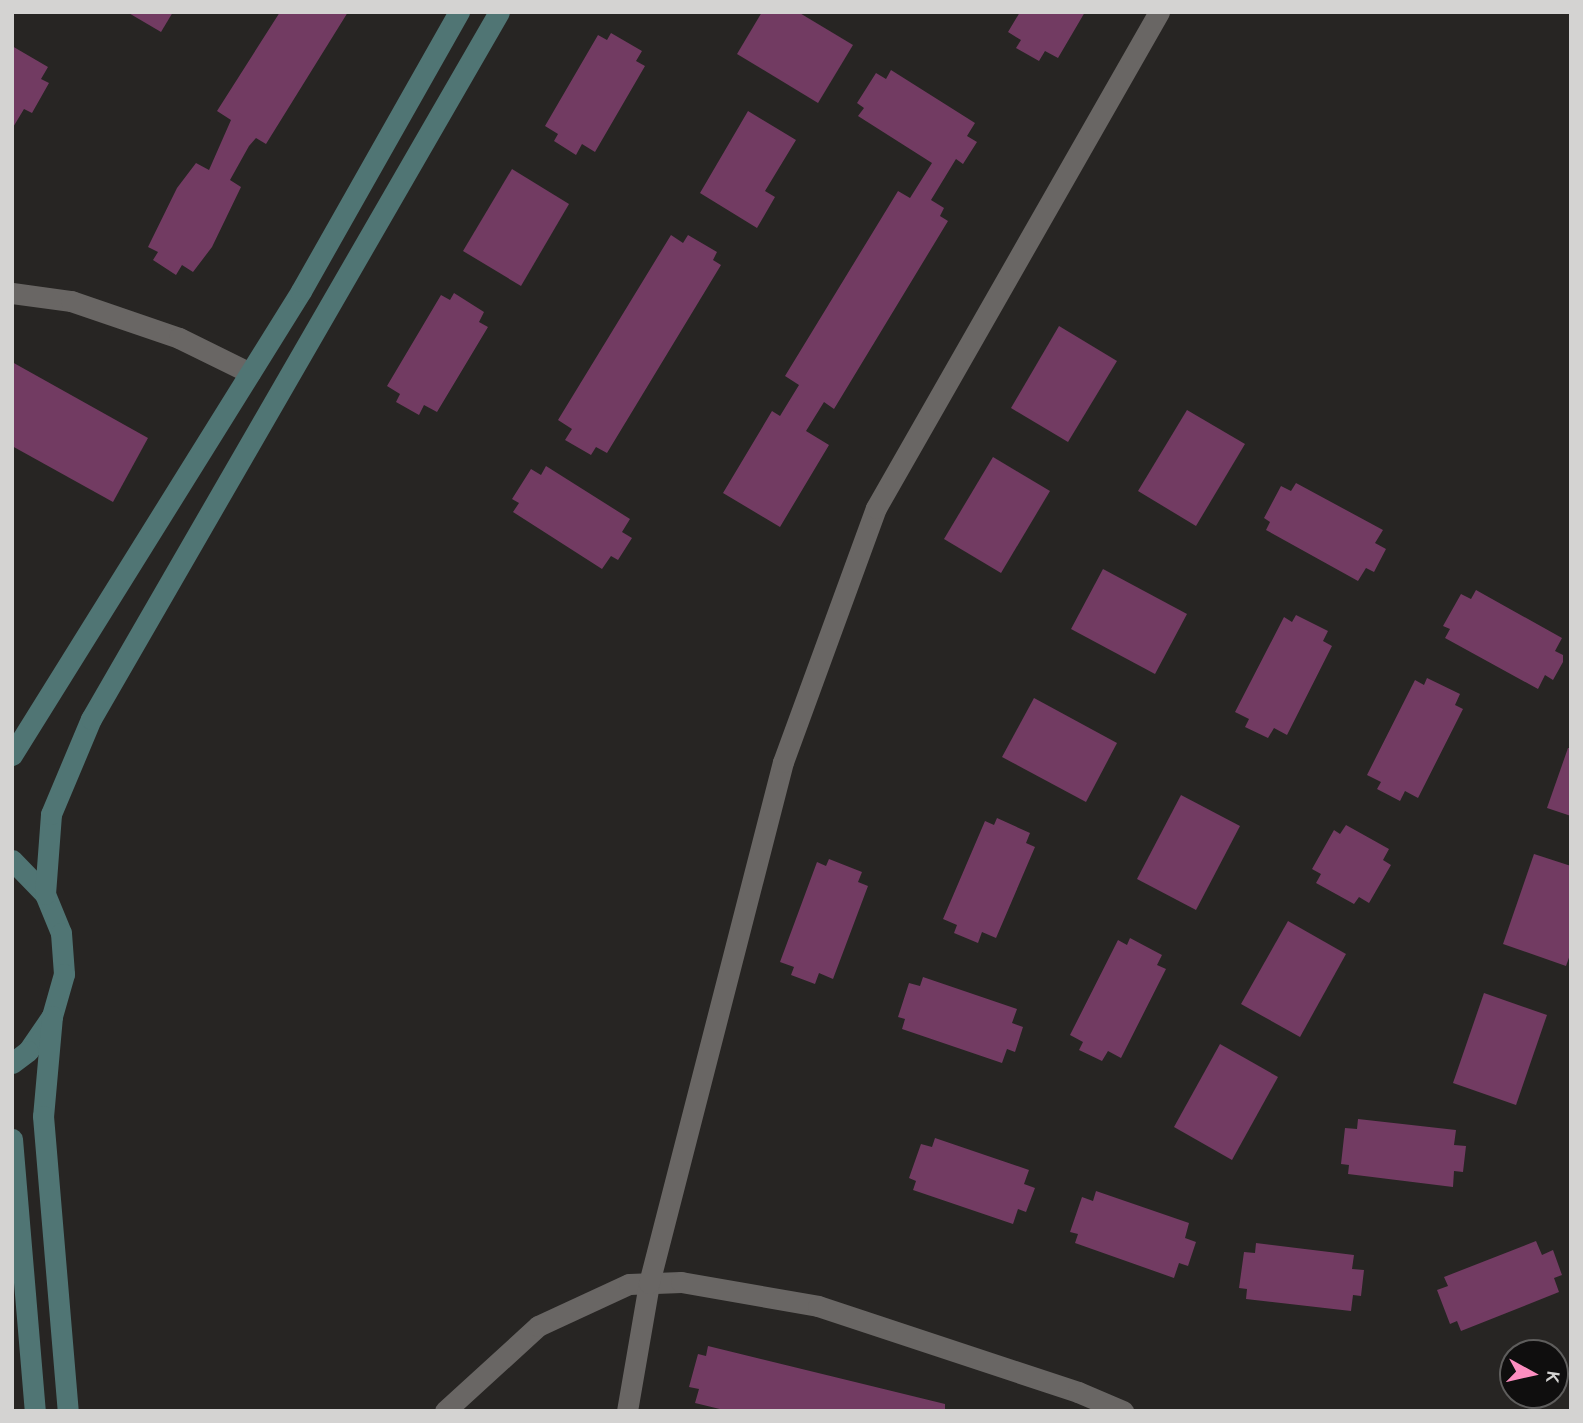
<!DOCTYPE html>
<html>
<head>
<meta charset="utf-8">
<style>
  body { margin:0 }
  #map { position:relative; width:1583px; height:1423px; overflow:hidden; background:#272523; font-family:Karla,sans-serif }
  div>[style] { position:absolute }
  .building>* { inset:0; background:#723b62 }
  .street>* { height:21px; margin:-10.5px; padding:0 10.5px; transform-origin:10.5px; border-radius:10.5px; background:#696664 }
  .secondary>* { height:21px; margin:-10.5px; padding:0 10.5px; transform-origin:10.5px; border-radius:10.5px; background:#507574 }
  span { translate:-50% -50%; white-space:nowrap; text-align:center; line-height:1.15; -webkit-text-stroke:5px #0f0e0e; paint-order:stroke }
  .frame { position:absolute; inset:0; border:14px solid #d4d3d2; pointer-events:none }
  .north { position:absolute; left:1499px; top:1339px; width:70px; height:70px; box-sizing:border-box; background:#0f0e0e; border:2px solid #5e5d5c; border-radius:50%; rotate:98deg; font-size:19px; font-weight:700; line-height:28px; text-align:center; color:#d4d3d2 }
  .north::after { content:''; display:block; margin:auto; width:24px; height:32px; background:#fd8ec0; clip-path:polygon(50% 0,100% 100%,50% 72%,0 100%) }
</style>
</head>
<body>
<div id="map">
  <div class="building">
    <i style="clip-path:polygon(127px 12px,173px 12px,161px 32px)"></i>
    <i style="clip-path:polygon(280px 12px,348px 12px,266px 144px,256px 138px,249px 146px,230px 180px,241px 187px,212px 247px,193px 272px,182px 265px,176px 275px,153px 260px,158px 252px,148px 247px,177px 188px,196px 163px,209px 170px,231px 120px,217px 111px)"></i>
    <i style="clip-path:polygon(762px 12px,798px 12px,853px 45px,818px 103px,737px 54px)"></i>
    <i style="clip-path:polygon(1020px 12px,1085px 12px,1058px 58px,1045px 51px,1039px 61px,1016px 48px,1021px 40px,1008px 32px)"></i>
    <i style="clip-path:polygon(611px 33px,642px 51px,636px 61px,645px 66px,595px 152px,582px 144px,576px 155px,554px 141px,558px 134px,545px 126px,598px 35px,607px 40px)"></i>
    <i style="clip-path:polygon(12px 46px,48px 67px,41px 79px,49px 83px,32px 113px,24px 109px,12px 129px)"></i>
    <i style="clip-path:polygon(891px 70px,975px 123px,967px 136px,977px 142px,963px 164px,956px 159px,931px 200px,944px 208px,940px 216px,948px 221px,834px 409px,824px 402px,806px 431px,829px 445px,780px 527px,723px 493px,772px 411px,780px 416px,799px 385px,785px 376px,898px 191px,910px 198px,932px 163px,858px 116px,864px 108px,857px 103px,876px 73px,886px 79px)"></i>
    <i style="clip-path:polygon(748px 111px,796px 140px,765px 191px,775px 197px,757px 228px,700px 193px)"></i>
    <i style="clip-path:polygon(512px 169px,569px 204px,521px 286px,463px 251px)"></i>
    <i style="clip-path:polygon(671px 235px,683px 243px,688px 235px,717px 252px,713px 260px,721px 265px,607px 453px,596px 447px,591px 455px,565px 440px,572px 429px,558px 420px)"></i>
    <i style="clip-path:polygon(454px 293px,484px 312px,479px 322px,488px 327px,437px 412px,424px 405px,419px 415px,396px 402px,400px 394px,387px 386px,441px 295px,450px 300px)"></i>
    <i style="clip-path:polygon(1059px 326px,1117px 361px,1068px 442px,1011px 408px)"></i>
    <i style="clip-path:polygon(12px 362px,148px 438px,113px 502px,12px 446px)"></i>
    <i style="clip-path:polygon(1187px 410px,1245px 444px,1196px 526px,1138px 491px)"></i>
    <i style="clip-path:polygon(993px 457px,1050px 491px,1001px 573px,944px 539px)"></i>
    <i style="clip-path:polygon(546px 466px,630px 519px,622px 532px,632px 538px,618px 560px,611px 556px,602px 569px,513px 512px,519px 503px,512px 499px,531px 469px,541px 475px)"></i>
    <i style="clip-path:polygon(1296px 483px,1383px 530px,1375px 543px,1386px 549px,1374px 572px,1366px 568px,1358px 581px,1266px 530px,1270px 522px,1264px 518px,1281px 486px,1291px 491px)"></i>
    <i style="clip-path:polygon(1103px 569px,1187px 614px,1155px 674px,1071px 629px)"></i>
    <i style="clip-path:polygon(1476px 590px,1562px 638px,1555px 651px,1563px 655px,1563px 662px,1553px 680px,1545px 675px,1538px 689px,1445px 638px,1450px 629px,1443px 626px,1461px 594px,1471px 599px)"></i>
    <i style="clip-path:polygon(1296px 615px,1328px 631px,1323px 641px,1332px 646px,1287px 735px,1274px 728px,1268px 738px,1245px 727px,1249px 719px,1235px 712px,1284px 617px,1292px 622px)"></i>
    <i style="clip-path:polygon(1427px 678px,1460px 694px,1455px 705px,1463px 709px,1418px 798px,1405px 791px,1400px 801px,1377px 789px,1381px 782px,1367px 775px,1415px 680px,1424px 685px)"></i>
    <i style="clip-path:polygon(1034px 698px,1117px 743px,1086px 802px,1002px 757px)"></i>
    <i style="clip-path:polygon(1568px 748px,1571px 748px,1571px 816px,1547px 808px)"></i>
    <i style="clip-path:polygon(1181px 795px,1240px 826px,1196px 910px,1137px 879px)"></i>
    <i style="clip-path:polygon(997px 818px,1030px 833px,1026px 843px,1035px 847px,996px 938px,982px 932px,978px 943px,954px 933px,957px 925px,943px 919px,985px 821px,994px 825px)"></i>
    <i style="clip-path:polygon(1346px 825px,1389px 849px,1383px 860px,1391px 865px,1369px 903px,1359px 897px,1354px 904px,1316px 883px,1321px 874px,1312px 869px,1334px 830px,1340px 834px)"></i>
    <i style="clip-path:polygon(1534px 854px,1571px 866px,1571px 952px,1566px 966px,1503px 944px)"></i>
    <i style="clip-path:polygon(829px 859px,862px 872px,858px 882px,868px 886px,833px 979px,819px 973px,815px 984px,791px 975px,794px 967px,780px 962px,817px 862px,826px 866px)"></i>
    <i style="clip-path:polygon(1288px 921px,1346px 954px,1300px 1037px,1241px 1004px)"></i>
    <i style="clip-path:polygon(1130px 938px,1162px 955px,1157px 965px,1166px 969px,1121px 1058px,1108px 1051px,1102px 1061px,1079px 1050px,1083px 1042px,1070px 1035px,1118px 940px,1127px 945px)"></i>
    <i style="clip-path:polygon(923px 977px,1017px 1009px,1012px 1023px,1023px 1027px,1015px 1052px,1007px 1049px,1002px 1063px,902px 1029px,905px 1019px,898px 1017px,909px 983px,920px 986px)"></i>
    <i style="clip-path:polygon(1484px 993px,1547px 1015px,1516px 1105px,1453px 1083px)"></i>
    <i style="clip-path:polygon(1220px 1044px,1278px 1077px,1232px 1160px,1174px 1127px)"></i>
    <i style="clip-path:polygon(1358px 1119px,1456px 1130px,1454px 1145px,1466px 1146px,1463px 1172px,1454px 1171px,1453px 1187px,1348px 1174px,1349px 1165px,1341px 1164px,1345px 1128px,1357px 1129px)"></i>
    <i style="clip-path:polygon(935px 1138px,1029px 1170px,1024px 1184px,1035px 1188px,1026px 1212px,1018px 1209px,1013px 1224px,913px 1190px,916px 1181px,909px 1178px,921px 1144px,932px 1147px)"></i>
    <i style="clip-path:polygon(1096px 1191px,1189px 1223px,1185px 1238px,1196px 1242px,1188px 1266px,1179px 1263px,1174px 1278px,1075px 1243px,1078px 1234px,1070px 1232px,1082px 1197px,1093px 1201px)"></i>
    <i style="clip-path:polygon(1536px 1241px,1542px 1255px,1553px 1250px,1562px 1275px,1554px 1278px,1559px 1292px,1461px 1331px,1457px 1321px,1450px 1324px,1437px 1290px,1448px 1286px,1444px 1277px)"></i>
    <i style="clip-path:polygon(1256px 1243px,1354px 1255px,1352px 1269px,1364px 1270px,1361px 1296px,1353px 1295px,1351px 1311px,1246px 1299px,1247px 1289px,1239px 1288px,1244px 1252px,1255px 1253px)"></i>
    <i style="clip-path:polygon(708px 1346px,945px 1404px,945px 1411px,728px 1411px,695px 1403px,699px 1389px,689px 1387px,698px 1354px,706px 1356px)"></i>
  </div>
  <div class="street">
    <i style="left:12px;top:293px;width:60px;rotate:7.7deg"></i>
    <i style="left:71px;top:301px;width:114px;rotate:18.9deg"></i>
    <i style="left:179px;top:338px;width:79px;rotate:26.2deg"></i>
    <i style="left:445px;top:1411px;width:126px;rotate:-42.4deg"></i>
    <i style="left:538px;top:1326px;width:100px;rotate:-24.8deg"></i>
    <i style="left:629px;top:1284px;width:52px;rotate:-2.2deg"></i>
    <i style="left:681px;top:1282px;width:139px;rotate:9.9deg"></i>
    <i style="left:818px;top:1306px;width:274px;rotate:18.3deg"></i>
    <i style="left:1078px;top:1392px;width:49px;rotate:22.9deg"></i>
    <i style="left:627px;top:1411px;width:130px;rotate:-80.2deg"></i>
    <i style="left:649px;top:1283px;width:538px;rotate:-75.58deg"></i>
    <i style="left:783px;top:762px;width:270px;rotate:-69.9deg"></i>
    <i style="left:876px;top:508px;width:571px;rotate:-60.29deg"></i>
  </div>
  <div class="secondary">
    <i style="left:12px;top:755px;width:547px;rotate:-58.08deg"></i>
    <i style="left:301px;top:291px;width:321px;rotate:-60.5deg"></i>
    <i style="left:12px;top:860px;width:47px;rotate:45.9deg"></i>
    <i style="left:45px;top:894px;width:42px;rotate:67.7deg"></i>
    <i style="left:61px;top:933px;width:41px;rotate:85.8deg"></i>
    <i style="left:64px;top:974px;width:44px;rotate:105.9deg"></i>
    <i style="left:52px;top:1016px;width:42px;rotate:124.4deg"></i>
    <i style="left:28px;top:1051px;width:20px;rotate:143deg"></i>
    <i style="left:45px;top:894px;width:80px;rotate:-85.7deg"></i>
    <i style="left:51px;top:814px;width:103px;rotate:-67.2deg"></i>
    <i style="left:91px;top:719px;width:816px;rotate:-60.01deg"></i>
    <i style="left:52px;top:1016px;width:100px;rotate:95.1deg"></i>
    <i style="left:43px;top:1116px;width:296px;rotate:85.2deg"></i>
    <i style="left:12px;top:1139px;width:273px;rotate:85.2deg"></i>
  </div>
  <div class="frame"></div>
  <div class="north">K</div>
</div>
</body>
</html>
